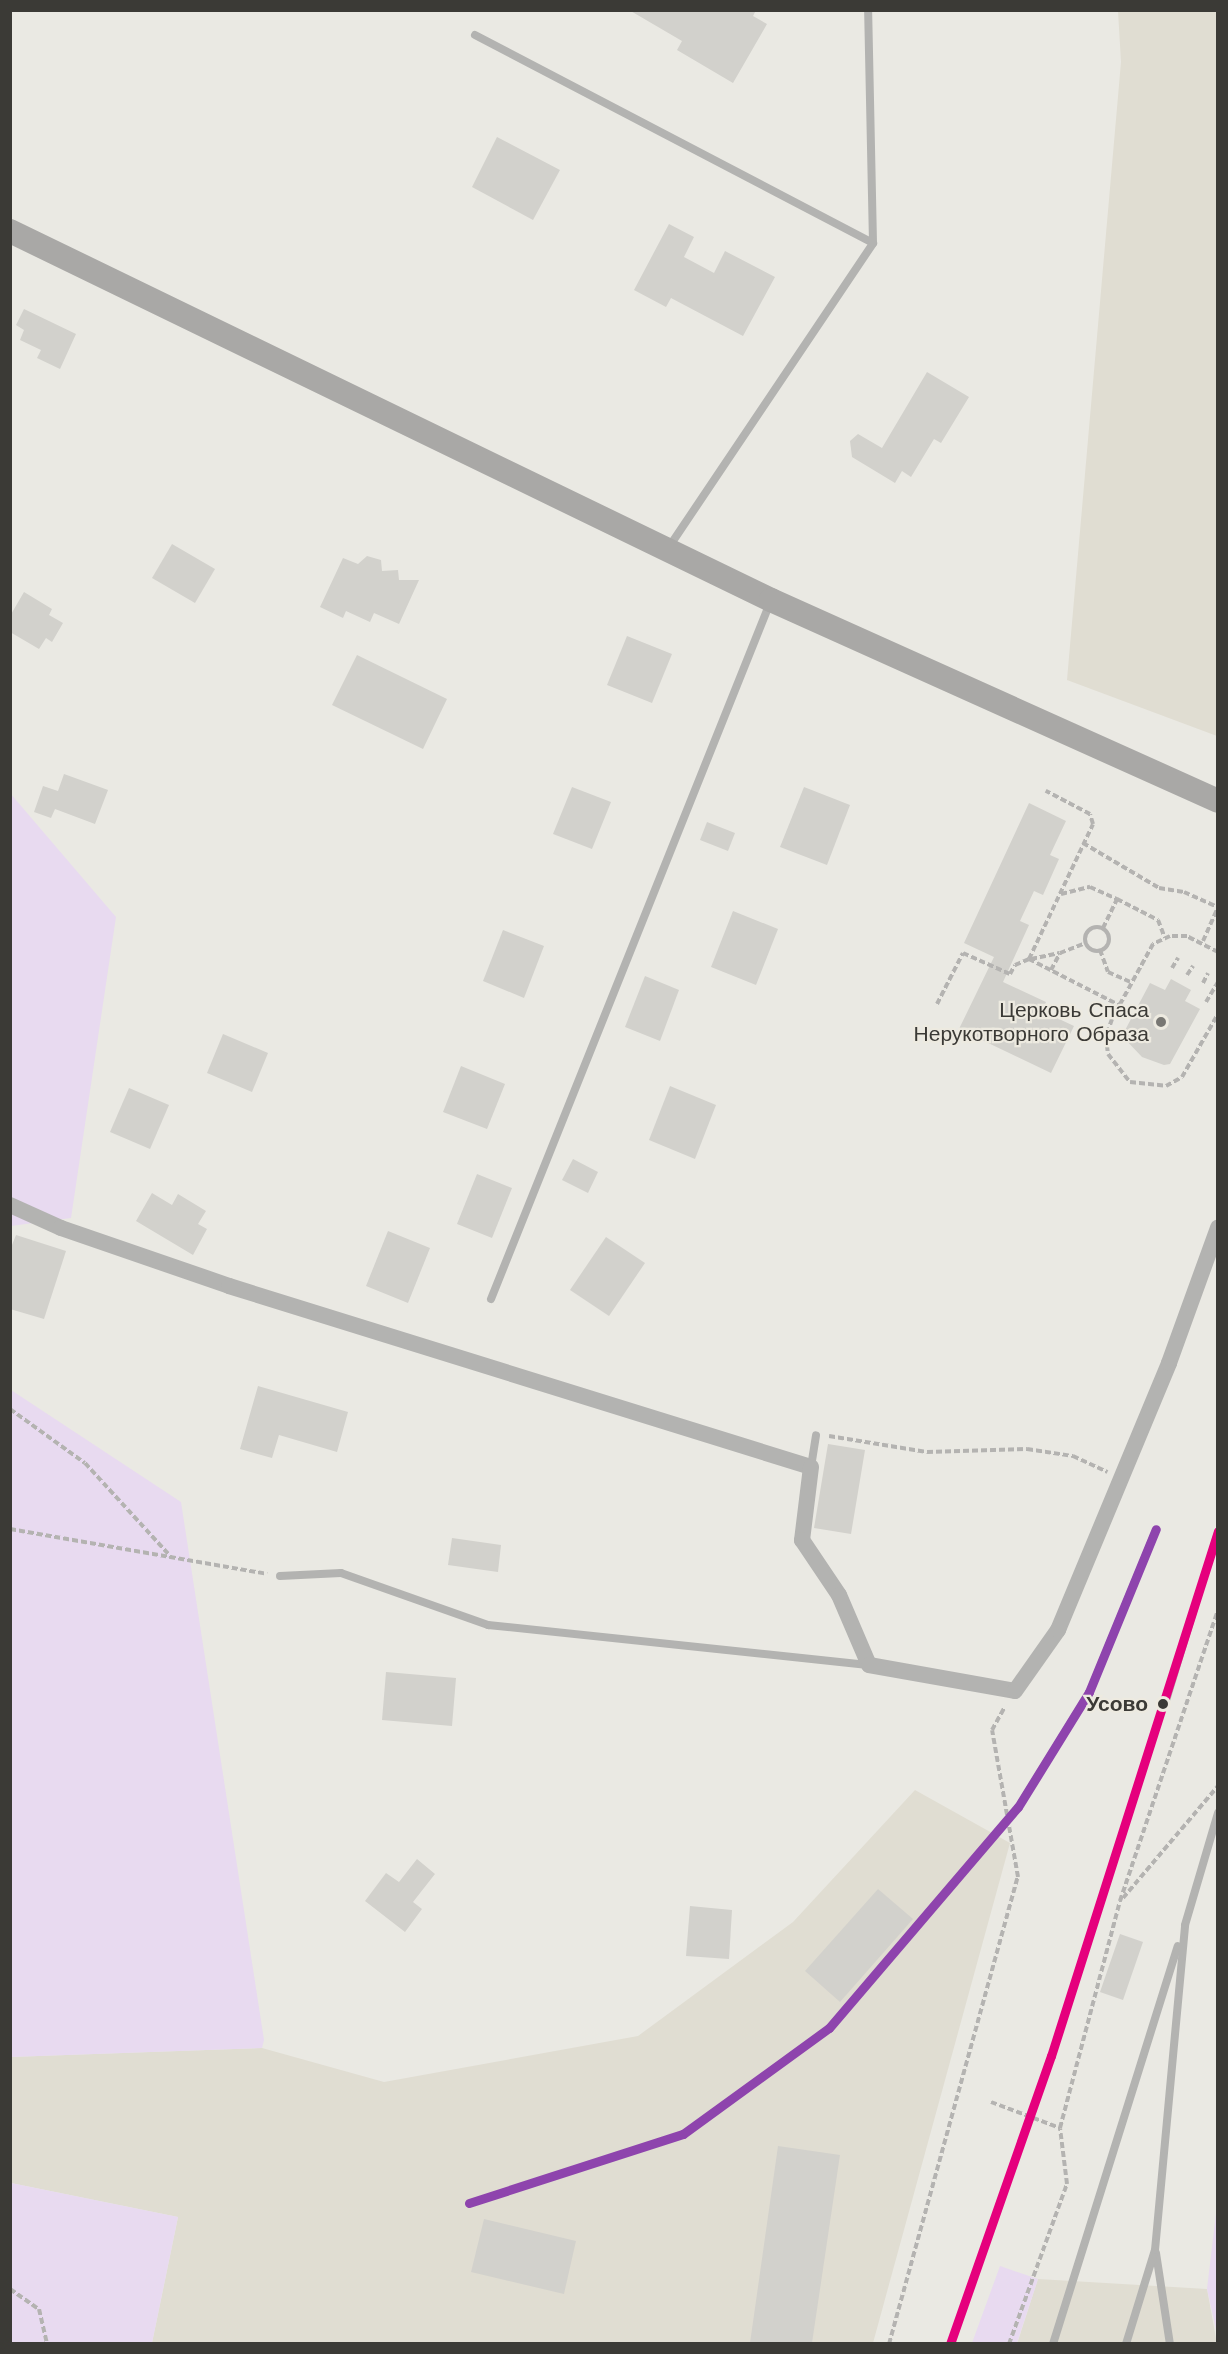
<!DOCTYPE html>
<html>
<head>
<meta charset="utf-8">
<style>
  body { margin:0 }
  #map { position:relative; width:1228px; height:2354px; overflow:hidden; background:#eae9e3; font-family:"Work Sans",sans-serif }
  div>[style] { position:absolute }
  .built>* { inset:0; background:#e0ddd2 }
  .green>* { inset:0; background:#e8daf0 }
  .building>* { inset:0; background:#d2d1cc }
  .path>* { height:4px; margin-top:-2px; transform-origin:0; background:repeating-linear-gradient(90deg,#b4b3b1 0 6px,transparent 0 9px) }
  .path>.ring { margin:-2px; padding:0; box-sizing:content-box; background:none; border:4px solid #b4b3b1; border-radius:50% }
  .lane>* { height:8px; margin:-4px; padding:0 4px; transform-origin:4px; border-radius:4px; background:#b3b3b1 }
  .street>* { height:16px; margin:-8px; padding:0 8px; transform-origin:8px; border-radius:8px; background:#b3b3b1 }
  .secondary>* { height:24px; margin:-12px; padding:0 12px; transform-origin:12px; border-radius:12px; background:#a9a8a6 }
  .rail>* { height:7px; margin-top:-3.5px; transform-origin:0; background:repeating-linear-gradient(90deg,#edeae0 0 14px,#b0b0ac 0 28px); box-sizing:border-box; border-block:2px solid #b0b0ac }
  .rail-1>* { height:9px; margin:-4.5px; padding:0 4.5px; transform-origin:4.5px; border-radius:4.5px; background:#8e44ad }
  .rail-2>* { height:9px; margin:-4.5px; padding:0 4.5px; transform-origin:4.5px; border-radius:4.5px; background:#e5007d }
  .dots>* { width:16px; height:16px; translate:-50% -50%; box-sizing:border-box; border:3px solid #edeae0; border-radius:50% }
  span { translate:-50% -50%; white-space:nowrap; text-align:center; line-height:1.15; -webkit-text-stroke:4.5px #edeae0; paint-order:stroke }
  .poi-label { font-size:21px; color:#3b3a36 }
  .right { translate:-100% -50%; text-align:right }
  .stop-label { font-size:21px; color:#3b3a36; font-weight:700 }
  .frame { position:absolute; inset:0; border:12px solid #3b3a36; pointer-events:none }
</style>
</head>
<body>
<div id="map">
  <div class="built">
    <i style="clip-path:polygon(1118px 11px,1217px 11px,1217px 736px,1067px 680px,1121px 62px)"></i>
    <i style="clip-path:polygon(915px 1790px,1010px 1843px,873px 2343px,152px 2343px,178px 2217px,11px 2183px,10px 2057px,262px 2048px,384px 2082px,638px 2036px,793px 1922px)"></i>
    <i style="clip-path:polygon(1038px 2279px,1207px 2289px,1217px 2344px,1017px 2344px)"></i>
  </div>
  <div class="green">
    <i style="clip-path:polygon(10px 793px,116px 917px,71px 1218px,11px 1226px)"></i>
    <i style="clip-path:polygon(11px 1390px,181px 1502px,264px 2040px,262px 2048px,11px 2057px)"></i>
    <i style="clip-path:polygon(11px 2183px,178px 2217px,152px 2343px,11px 2343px)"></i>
    <i style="clip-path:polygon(1217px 2205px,1218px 2334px,1217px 2334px,1207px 2289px)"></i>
    <i style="clip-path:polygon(1000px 2266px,1038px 2279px,1017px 2343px,972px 2343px)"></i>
  </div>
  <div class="building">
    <i style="clip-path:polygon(629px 10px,756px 10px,753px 16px,767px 24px,733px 83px,677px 50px,682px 41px)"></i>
    <i style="clip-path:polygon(497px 137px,560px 170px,533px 220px,472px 187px)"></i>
    <i style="clip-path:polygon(669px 224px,694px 237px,684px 257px,714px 273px,725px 251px,775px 277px,743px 336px,671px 298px,666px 307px,634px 290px)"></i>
    <i style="clip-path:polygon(24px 309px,76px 334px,60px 369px,37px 358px,41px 350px,20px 340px,24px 330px,16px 325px)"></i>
    <i style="clip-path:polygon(927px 372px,969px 397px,941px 443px,934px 439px,911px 477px,902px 471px,895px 483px,852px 457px,850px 441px,858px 434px,882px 448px)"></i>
    <i style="clip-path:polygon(172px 544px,215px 569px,195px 603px,152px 578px)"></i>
    <i style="clip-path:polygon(367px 556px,381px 560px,382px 571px,398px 570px,399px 580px,419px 580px,399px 624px,374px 613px,370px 622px,346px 611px,343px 618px,320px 607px,343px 558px,358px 564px)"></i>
    <i style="clip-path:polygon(24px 592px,52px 609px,49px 615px,63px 623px,52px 642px,46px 638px,39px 649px,10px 632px,10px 616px)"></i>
    <i style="clip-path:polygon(627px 636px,672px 654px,652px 703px,607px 685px)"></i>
    <i style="clip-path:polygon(357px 655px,447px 699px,423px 749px,332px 705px)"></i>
    <i style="clip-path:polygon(64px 774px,108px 790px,95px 824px,55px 809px,51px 818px,34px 812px,43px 786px,58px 791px)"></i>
    <i style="clip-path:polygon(572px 787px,611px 802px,592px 849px,553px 834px)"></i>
    <i style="clip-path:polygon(804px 787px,850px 805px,827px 865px,780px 847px)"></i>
    <i style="clip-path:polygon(1029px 803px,1066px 821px,1050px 855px,1059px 859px,1043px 895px,1034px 891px,1020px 921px,1029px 925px,1003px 982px,1046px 1002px,1042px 1011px,1074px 1026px,1051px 1073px,959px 1029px,994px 957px,964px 943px)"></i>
    <i style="clip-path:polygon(707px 822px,735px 833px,728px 851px,700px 840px)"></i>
    <i style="clip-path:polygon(733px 911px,778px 929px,756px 985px,711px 967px)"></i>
    <i style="clip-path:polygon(503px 930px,544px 946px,524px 998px,483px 981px)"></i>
    <i style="clip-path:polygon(645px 976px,679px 990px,660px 1041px,625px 1027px)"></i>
    <i style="clip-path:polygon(1171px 979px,1191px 990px,1185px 1001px,1200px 1009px,1170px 1064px,1164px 1065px,1142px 1057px,1122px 1036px,1150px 983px,1165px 990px)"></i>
    <i style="clip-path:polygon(223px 1034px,268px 1053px,252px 1092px,207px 1073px)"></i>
    <i style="clip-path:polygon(461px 1066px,505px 1084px,487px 1129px,443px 1112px)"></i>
    <i style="clip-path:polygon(670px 1086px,716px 1105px,695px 1159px,649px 1140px)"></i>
    <i style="clip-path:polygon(129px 1088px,169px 1105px,150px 1149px,110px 1132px)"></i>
    <i style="clip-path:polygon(573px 1159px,598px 1172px,588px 1193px,562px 1180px)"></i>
    <i style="clip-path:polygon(477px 1174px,512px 1188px,492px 1238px,457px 1224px)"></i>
    <i style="clip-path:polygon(152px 1193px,172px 1205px,178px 1194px,206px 1211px,198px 1224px,207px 1229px,193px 1255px,136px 1221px)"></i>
    <i style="clip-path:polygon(388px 1231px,430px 1248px,408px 1303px,366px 1286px)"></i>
    <i style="clip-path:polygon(16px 1235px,66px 1251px,44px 1319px,10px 1309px,10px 1250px)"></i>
    <i style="clip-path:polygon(606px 1237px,645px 1263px,609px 1316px,570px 1290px)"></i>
    <i style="clip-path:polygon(258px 1386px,348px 1412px,337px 1452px,279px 1435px,272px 1458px,240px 1449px)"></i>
    <i style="clip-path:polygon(828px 1444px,865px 1450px,851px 1534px,814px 1528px)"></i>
    <i style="clip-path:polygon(452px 1538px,501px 1545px,498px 1572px,448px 1565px)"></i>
    <i style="clip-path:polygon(386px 1672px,456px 1678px,452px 1726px,382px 1720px)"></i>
    <i style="clip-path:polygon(417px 1859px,435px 1874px,413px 1902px,422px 1909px,405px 1932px,365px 1901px,386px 1873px,399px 1882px)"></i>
    <i style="clip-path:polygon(878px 1889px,913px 1919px,840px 2002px,805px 1971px)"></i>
    <i style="clip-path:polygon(690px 1906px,732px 1910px,729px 1959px,686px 1956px)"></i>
    <i style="clip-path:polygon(1120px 1934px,1143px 1942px,1123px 2000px,1100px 1992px)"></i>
    <i style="clip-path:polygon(778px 2146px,840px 2155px,812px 2343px,750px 2343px)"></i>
    <i style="clip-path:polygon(484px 2219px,576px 2241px,564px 2294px,471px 2272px)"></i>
  </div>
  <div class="path">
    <i style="left:1083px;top:843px;width:88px;rotate:30.6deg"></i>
    <i style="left:1159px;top:888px;width:25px;rotate:9deg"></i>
    <i style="left:1184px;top:892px;width:37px;rotate:24deg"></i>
    <i style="left:1061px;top:894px;width:30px;rotate:-14deg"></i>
    <i style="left:1090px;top:887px;width:30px;rotate:24deg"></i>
    <i class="ring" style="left:1085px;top:927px;width:20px;height:20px"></i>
    <i style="left:1103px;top:928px;width:32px;rotate:-64deg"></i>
    <i style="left:1117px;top:899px;width:46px;rotate:27.1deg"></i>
    <i style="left:1158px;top:920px;width:19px;rotate:69deg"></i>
    <i style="left:1203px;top:941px;width:36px;rotate:-66deg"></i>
    <i style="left:1100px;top:950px;width:23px;rotate:70deg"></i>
    <i style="left:1108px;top:972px;width:24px;rotate:24deg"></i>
    <i style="left:1218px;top:952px;width:35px;rotate:-153deg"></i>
    <i style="left:1187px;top:936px;width:17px;rotate:180deg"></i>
    <i style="left:1170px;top:936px;width:19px;rotate:155deg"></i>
    <i style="left:1153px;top:944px;width:85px;rotate:118.7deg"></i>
    <i style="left:1112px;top:1019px;width:18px;rotate:109deg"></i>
    <i style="left:1106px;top:1036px;width:18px;rotate:84deg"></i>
    <i style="left:1108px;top:1054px;width:36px;rotate:52deg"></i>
    <i style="left:1130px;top:1082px;width:36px;rotate:6deg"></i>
    <i style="left:1166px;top:1086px;width:18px;rotate:-29deg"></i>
    <i style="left:1182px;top:1077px;width:73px;rotate:-60.3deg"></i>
    <i style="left:1029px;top:959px;width:149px;rotate:-64.6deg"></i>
    <i style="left:1093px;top:824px;width:10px;rotate:-107deg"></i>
    <i style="left:1090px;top:814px;width:50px;rotate:-152.4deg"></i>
    <i style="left:1031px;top:959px;width:29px;rotate:-12deg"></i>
    <i style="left:1172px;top:968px;width:12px;rotate:-59deg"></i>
    <i style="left:1051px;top:970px;width:19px;rotate:-62deg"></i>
    <i style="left:1060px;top:953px;width:28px;rotate:-21deg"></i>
    <i style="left:1187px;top:975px;width:11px;rotate:-56deg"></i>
    <i style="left:1203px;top:983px;width:11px;rotate:-63deg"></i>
    <i style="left:1206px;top:1002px;width:23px;rotate:-59deg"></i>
    <i style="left:937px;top:1004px;width:57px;rotate:-63deg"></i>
    <i style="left:963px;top:953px;width:51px;rotate:24.1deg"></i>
    <i style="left:1010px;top:974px;width:10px;rotate:-61deg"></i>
    <i style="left:1015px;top:965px;width:15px;rotate:-23deg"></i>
    <i style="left:1029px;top:959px;width:101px;rotate:27.1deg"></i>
    <i style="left:10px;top:1409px;width:92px;rotate:35.8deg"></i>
    <i style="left:85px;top:1463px;width:127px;rotate:47.5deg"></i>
    <i style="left:829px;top:1436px;width:99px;rotate:9.3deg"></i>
    <i style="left:927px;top:1452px;width:100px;rotate:-1.7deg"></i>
    <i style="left:1027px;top:1449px;width:47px;rotate:8.7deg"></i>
    <i style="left:1073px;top:1456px;width:38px;rotate:25deg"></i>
    <i style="left:10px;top:1529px;width:261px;rotate:9.9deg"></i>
    <i style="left:1123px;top:1898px;width:147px;rotate:-49.7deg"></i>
    <i style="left:991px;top:2102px;width:74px;rotate:20.6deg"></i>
    <i style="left:10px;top:2289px;width:35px;rotate:35deg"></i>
    <i style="left:39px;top:2309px;width:36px;rotate:77deg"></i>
    <i style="left:889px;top:2344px;width:484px;rotate:-74.6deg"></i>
    <i style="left:1018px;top:1877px;width:149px;rotate:-100deg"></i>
    <i style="left:992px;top:1730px;width:26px;rotate:-61deg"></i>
    <i style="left:1009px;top:2344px;width:170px;rotate:-70.1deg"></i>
    <i style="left:1067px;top:2184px;width:56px;rotate:-97.1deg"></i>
    <i style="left:1060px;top:2128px;width:235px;rotate:-75.2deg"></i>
    <i style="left:1120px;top:1901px;width:307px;rotate:-71.4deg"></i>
  </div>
  <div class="lane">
    <i style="left:475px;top:35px;width:449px;rotate:27.6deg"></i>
    <i style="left:669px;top:547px;width:366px;rotate:-56.1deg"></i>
    <i style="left:873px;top:243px;width:233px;rotate:-91.2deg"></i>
    <i style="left:491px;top:1299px;width:750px;rotate:-68.16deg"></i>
    <i style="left:811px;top:1467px;width:32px;rotate:-81deg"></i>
    <i style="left:280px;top:1576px;width:61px;rotate:-2.8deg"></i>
    <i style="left:341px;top:1573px;width:156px;rotate:19.5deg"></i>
    <i style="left:488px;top:1625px;width:382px;rotate:6deg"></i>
    <i style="left:1156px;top:2253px;width:92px;rotate:81.3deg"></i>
    <i style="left:1053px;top:2344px;width:417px;rotate:-72.6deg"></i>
    <i style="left:1126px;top:2344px;width:98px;rotate:-72.9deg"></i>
    <i style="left:1155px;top:2250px;width:326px;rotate:-84.7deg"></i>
    <i style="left:1185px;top:1925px;width:117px;rotate:-73.6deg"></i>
  </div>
  <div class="street">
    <i style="left:10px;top:1205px;width:56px;rotate:24.3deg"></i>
    <i style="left:61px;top:1228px;width:178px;rotate:19deg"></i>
    <i style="left:229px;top:1286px;width:609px;rotate:17.28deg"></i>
    <i style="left:811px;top:1467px;width:74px;rotate:97deg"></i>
    <i style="left:802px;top:1540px;width:66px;rotate:56.1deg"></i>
    <i style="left:839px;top:1595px;width:76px;rotate:66.8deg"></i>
    <i style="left:869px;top:1665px;width:148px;rotate:10.1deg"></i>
    <i style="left:1015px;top:1691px;width:75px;rotate:-54.8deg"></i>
    <i style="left:1058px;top:1630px;width:289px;rotate:-67.4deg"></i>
    <i style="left:1169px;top:1363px;width:144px;rotate:-70.1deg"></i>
  </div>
  <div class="secondary">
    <i style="left:10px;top:231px;width:846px;rotate:25.87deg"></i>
    <i style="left:771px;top:600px;width:490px;rotate:24.2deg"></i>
  </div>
  <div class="rail">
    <i style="left:1165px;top:1705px;width:182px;rotate:-73.1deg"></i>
    <i style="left:469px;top:2203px;width:225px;rotate:-17.9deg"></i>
    <i style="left:683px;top:2134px;width:180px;rotate:-36deg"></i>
    <i style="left:829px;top:2028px;width:291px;rotate:-49.5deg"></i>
    <i style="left:1018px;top:1807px;width:135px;rotate:-58.3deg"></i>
    <i style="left:1089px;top:1692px;width:176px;rotate:-67.7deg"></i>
  </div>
  <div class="rail-1">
    <i style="left:469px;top:2203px;width:225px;rotate:-17.9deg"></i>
    <i style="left:683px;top:2134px;width:180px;rotate:-36deg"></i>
    <i style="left:829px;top:2028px;width:291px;rotate:-49.5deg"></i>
    <i style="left:1018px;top:1807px;width:135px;rotate:-58.3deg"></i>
    <i style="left:1089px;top:1692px;width:176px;rotate:-67.7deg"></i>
  </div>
  <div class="rail-2">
    <i style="left:950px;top:2344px;width:305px;rotate:-70.7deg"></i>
    <i style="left:1051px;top:2056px;width:551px;rotate:-72.35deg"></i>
  </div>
  <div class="dots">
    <i style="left:1161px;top:1022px;background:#787773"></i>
    <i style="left:1163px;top:1704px;background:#3b3a36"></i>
  </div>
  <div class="poi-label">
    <span class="right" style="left:1149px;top:1022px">Церковь Спаса<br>Нерукотворного Образа</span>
  </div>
  <div class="stop-label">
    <span class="right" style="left:1148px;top:1704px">Усово</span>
  </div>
  <div class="frame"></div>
</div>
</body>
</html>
